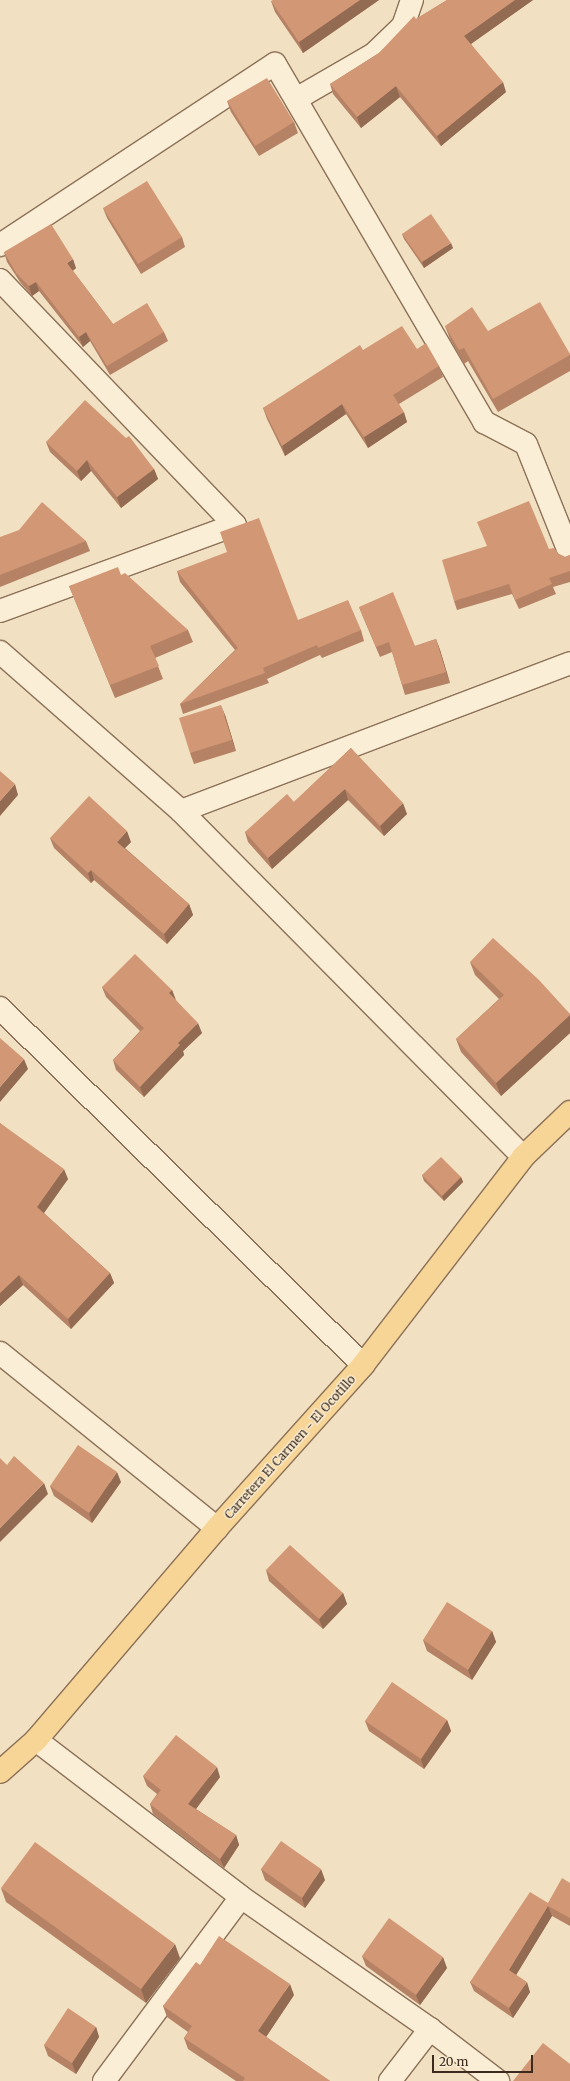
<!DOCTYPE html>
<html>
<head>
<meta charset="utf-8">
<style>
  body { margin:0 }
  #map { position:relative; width:570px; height:2081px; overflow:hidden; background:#f1e1c2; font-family:Merriweather,serif }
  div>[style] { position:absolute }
  .roads { filter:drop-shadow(1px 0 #8c7158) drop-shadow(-1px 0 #8c7158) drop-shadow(0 1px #8c7158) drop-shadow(0 -1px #8c7158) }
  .minor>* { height:22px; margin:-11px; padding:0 11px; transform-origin:11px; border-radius:11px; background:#fbeed6 }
  .major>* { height:22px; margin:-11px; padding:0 11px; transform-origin:11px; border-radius:11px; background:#f7d597 }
  .wall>* { inset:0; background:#b58265 }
  .shaded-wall>* { inset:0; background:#936a52 }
  .building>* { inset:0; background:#d29775 }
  span { translate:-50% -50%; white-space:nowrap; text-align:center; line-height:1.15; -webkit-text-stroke:3px #f8ebd2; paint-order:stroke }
  .street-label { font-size:12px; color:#3b2a1d }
  .scale { position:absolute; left:432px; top:2055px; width:101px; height:18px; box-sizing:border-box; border:2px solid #3b2a1d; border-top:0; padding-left:5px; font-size:12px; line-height:14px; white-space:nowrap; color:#3b2a1d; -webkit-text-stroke:3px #f8ebd2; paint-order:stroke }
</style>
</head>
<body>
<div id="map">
  <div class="roads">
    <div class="minor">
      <i style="left:296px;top:99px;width:90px;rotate:-30deg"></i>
      <i style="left:374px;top:54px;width:40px;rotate:-44deg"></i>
      <i style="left:403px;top:26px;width:28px;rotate:-71deg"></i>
      <i style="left:0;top:245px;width:329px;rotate:-33.4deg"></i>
      <i style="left:275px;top:64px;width:415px;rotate:59.7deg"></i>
      <i style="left:484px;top:422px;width:47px;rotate:27.6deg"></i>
      <i style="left:526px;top:444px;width:118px;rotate:68.2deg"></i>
      <i style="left:0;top:280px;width:339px;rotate:46.2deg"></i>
      <i style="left:235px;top:525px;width:250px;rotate:159.9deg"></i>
      <i style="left:0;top:652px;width:241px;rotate:41.3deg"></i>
      <i style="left:181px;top:811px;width:486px;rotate:45.3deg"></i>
      <i style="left:181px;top:811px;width:416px;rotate:-20.8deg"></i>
      <i style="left:0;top:1008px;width:509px;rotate:44.52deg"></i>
      <i style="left:0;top:1353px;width:279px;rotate:38.9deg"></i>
      <i style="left:36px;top:1740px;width:258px;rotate:37.4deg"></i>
      <i style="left:241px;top:1897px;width:231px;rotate:34.9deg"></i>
      <i style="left:430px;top:2029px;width:86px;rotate:37.4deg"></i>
      <i style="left:104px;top:2081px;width:229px;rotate:-53.3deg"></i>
      <i style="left:390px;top:2081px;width:66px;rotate:-52.4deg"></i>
    </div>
    <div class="major">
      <i style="left:0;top:1772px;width:48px;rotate:-41.6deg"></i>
      <i style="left:36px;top:1740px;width:279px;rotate:-49.5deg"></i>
      <i style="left:217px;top:1528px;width:219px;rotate:-48.1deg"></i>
      <i style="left:363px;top:1365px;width:262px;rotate:-52.4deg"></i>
      <i style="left:523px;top:1157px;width:65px;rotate:-43.8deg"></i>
    </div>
  </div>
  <div class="wall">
    <i style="clip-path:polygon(379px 0,303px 53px,275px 12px,271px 1px)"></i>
    <i style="clip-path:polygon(447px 0,533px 0,471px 44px,506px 92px,441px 146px,400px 97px,361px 128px,333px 94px,330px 84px,379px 53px,416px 19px)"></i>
    <i style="clip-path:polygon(227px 101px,294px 122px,298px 133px,259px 156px,231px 112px)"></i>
    <i style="clip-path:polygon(103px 208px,182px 237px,185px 247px,141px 274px,107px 218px)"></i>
    <i style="clip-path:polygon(402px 234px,453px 248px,424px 268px,404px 239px)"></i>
    <i style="clip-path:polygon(4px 252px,76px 268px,73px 271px,113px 324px,164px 332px,168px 341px,110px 375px,90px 341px,83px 347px,39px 291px,32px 296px,20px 282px,7px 262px)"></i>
    <i style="clip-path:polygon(445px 326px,488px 331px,570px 354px,570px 371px,498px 412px,468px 361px,464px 364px,450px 339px)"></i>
    <i style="clip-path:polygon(417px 349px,439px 366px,443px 377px,399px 404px,407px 422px,368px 448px,346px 414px,285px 456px,267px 419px,263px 408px,363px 350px)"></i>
    <i style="clip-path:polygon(46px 442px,154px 469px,158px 479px,121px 508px,91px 471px,81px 481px,50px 452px)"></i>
    <i style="clip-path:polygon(0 537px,86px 541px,90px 551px,0 587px)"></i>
    <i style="clip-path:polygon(549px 549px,565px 557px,570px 555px,570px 582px,553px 587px,556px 594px,519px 609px,512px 594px,457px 610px,454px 601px)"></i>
    <i style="clip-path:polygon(177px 571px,298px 620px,361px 630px,364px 641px,322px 658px,320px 655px,267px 679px,269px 683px,183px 714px,180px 704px,235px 650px,180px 582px)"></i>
    <i style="clip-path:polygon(121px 575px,188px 630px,193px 642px,155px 658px,163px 679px,115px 698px,69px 586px)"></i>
    <i style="clip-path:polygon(359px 607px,415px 646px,436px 639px,440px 650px,450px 683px,405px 695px,402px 685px,392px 652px,380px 657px,363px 617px)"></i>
    <i style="clip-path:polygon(225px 715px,236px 751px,194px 764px,190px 753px)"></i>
    <i style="clip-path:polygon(351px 748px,407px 814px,384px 836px,348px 800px,272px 869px,248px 842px,245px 832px,294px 802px)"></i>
    <i style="clip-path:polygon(50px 838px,131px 842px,125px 848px,189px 904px,193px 915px,167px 944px,94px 880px,91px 883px,54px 848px)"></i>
    <i style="clip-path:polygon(470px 962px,570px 1014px,570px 1033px,501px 1096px,461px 1052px,456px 1039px,499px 999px,475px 975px)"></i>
    <i style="clip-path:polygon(102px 987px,172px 990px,175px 999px,202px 1033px,183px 1051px,184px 1055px,144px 1097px,116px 1070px,113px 1060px,140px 1031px,106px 997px)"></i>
    <i style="clip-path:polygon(0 1123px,68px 1179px,44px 1213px,110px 1273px,114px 1283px,71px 1329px,23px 1285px,0 1306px)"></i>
    <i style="clip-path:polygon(422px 1175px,461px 1177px,463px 1182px,444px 1201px,424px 1181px)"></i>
    <i style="clip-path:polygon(121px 1482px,92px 1523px,54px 1496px,50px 1486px)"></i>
    <i style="clip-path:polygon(266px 1570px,343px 1593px,347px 1604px,323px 1629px,269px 1581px)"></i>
    <i style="clip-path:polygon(492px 1631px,496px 1642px,472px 1680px,427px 1651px,423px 1640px)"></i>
    <i style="clip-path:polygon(447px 1720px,451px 1731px,424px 1769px,369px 1731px,365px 1721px)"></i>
    <i style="clip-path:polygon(143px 1776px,220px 1777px,196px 1809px,236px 1835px,239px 1845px,224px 1868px,153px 1814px,150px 1804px,157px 1794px,147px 1786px)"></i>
    <i style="clip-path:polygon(261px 1869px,325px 1880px,305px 1908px,265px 1880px)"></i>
    <i style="clip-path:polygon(570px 1883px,570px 1926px,552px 1916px,516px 1975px,530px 1992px,513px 2018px,474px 1991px,470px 1982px,548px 1903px)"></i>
    <i style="clip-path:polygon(1px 1888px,180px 1958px,146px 2003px,6px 1902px)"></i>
    <i style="clip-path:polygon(362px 1956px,447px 1968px,420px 2005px,366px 1966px)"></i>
    <i style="clip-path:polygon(200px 1965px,294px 1995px,266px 2037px,330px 2081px,236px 2081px,188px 2049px,184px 2038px,188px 2032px,167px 2017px,163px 2006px)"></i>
    <i style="clip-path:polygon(96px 2027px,99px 2037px,76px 2074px,48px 2056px,44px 2045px)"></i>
  </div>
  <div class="shaded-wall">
    <i style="clip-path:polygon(360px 0,379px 0,303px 53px,299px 42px)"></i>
    <i style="clip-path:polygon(515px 0,533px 0,468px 46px,464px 36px)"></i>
    <i style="clip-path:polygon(503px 82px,506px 92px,441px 146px,437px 136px)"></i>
    <i style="clip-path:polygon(396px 86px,400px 97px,361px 128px,357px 117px)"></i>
    <i style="clip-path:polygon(451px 243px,453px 248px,424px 268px,422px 262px)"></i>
    <i style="clip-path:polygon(73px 259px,76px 268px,70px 272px,67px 263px)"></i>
    <i style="clip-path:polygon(36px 282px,39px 291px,32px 296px,29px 286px)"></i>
    <i style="clip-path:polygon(86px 332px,90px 341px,83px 347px,79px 337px)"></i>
    <i style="clip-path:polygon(342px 404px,346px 414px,285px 456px,282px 446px)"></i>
    <i style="clip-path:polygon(404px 412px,407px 422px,368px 448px,364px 437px)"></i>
    <i style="clip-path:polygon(87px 460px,91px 471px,81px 481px,77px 471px)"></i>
    <i style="clip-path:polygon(154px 469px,158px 479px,121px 508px,117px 497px)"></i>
    <i style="clip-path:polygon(436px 639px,440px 650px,450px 683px,446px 672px)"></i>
    <i style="clip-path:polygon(221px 705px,225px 715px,236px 751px,232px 740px)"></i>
    <i style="clip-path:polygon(15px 784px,18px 795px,0 816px,0 801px)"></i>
    <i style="clip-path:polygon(345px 789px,348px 800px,272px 869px,268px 858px)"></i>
    <i style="clip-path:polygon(403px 803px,407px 814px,384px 836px,380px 826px)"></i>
    <i style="clip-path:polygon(127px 831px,131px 842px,121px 852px,117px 842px)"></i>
    <i style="clip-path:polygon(91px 870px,94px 880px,91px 883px,88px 873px)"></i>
    <i style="clip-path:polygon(189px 904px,193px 915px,167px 944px,164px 934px)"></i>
    <i style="clip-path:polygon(172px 990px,176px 1000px,169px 993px)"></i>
    <i style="clip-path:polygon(570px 1015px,570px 1033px,501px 1096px,496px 1083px)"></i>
    <i style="clip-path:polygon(198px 1023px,202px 1033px,183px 1051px,184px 1055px,144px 1097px,140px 1087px,178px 1043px)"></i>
    <i style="clip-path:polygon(24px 1059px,28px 1069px,0 1102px,0 1087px)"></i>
    <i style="clip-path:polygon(64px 1169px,68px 1179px,41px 1217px,37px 1207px)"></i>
    <i style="clip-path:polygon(461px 1177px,463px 1182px,444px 1201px,442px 1196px)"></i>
    <i style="clip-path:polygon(110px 1273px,114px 1283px,71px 1329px,68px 1319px)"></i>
    <i style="clip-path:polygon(19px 1275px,23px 1285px,0 1306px,0 1293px)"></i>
    <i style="clip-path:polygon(117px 1472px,121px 1482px,92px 1523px,89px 1513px)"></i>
    <i style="clip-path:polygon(44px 1483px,48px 1494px,0 1542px,0 1528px)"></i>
    <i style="clip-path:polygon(343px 1593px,347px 1604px,323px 1629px,319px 1619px)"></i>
    <i style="clip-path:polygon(492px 1631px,496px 1642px,472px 1680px,468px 1670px)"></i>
    <i style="clip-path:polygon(447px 1720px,451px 1731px,424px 1769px,421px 1759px)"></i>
    <i style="clip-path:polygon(217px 1767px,220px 1777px,192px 1814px,188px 1804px)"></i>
    <i style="clip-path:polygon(236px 1835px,239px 1845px,224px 1868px,220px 1859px)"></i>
    <i style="clip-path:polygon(321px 1869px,325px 1880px,305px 1908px,302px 1898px)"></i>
    <i style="clip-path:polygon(548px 1906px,552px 1916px,513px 1980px,509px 1970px)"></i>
    <i style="clip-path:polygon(175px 1944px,180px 1958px,146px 2003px,141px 1989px)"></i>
    <i style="clip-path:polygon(443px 1957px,447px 1968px,420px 2005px,416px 1995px)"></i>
    <i style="clip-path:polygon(527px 1982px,530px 1992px,513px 2018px,509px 2008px)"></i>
    <i style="clip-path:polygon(290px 1984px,294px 1995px,262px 2043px,258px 2031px)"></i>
    <i style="clip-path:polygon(96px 2027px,99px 2037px,76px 2074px,72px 2063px)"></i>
  </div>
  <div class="building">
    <i style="clip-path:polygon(273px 0,360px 0,299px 42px,271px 1px)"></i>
    <i style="clip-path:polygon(447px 0,515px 0,464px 36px,503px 82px,437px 136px,396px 86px,357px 117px,330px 84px,379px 53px,414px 16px,416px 19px)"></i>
    <i style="clip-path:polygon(267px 78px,294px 122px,255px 146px,227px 101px)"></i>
    <i style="clip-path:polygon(147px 181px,182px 237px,138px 264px,103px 208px)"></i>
    <i style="clip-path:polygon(431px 214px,451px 243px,422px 262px,402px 234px)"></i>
    <i style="clip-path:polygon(51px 224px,73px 259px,67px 263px,113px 324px,147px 303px,164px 332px,107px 366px,86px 332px,79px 337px,36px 282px,29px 286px,16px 273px,4px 252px)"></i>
    <i style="clip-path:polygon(540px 302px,570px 354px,570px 355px,493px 399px,464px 348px,459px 350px,445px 326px,472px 307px,488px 331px)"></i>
    <i style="clip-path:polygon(402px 326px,417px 349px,426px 343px,439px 366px,393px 395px,404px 412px,364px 437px,342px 404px,282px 446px,263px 408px,360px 345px,363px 350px)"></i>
    <i style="clip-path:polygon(85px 400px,126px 438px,129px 436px,154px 469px,117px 497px,87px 460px,77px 471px,46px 442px)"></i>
    <i style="clip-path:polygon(529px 501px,549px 549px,554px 548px,559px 554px,565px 557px,570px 555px,570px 571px,549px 578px,552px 584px,515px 600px,509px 584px,454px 601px,442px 560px,487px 546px,477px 522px)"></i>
    <i style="clip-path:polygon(42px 502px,86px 541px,0 575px,0 537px,19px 530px)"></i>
    <i style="clip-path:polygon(259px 518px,298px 620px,348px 600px,361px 630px,318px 648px,317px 645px,263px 668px,265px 673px,180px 704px,238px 648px,177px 571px,227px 552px,220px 532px)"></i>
    <i style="clip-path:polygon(118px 567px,121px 575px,125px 573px,188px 630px,150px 646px,159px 666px,110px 685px,69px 586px)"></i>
    <i style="clip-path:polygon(393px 592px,415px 646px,436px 639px,446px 672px,402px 685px,389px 642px,376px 647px,359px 607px)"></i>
    <i style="clip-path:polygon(221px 705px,232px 740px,190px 753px,179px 718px)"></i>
    <i style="clip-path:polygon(351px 748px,403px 803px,380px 826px,345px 789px,268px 858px,245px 832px,287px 794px,294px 802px)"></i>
    <i style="clip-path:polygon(0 771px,15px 784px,0 801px)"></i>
    <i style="clip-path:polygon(89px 796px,127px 831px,117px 842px,189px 904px,164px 934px,91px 870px,88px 873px,50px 838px)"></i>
    <i style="clip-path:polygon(493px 938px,539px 980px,570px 1014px,570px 1015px,496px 1083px,456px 1039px,504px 995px,470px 962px)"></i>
    <i style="clip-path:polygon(135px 954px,172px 990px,169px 993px,198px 1023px,178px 1043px,180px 1045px,140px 1087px,113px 1060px,144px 1028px,102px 987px)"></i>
    <i style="clip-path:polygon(0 1038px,24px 1059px,0 1087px)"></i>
    <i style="clip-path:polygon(0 1123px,64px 1169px,37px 1207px,110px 1273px,68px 1319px,19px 1275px,0 1293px)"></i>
    <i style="clip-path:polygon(441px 1157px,461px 1177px,442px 1196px,422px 1175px)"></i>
    <i style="clip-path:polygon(78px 1445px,117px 1472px,89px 1513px,50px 1486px)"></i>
    <i style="clip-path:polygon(14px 1456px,44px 1483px,0 1528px,0 1458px,7px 1465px)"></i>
    <i style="clip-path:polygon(290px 1545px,343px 1593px,319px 1619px,266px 1570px)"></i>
    <i style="clip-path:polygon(447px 1602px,492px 1631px,468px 1670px,423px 1640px)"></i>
    <i style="clip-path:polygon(392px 1682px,447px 1720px,421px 1759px,365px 1721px)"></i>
    <i style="clip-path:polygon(176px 1735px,217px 1767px,188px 1804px,236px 1835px,220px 1859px,150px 1804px,161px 1790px,143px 1776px)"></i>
    <i style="clip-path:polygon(281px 1841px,321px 1869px,302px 1898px,261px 1869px)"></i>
    <i style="clip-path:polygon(35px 1842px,175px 1944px,141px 1989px,1px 1888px)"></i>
    <i style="clip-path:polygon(562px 1878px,570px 1883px,570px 1918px,548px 1906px,509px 1970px,527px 1982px,509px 2008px,470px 1982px,530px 1892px,548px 1903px)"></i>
    <i style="clip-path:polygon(389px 1918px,443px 1957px,416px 1995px,362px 1956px)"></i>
    <i style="clip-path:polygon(219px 1936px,290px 1984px,258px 2031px,330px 2081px,243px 2081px,245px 2078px,184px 2038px,192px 2026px,163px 2006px,196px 1962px,200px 1965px)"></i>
    <i style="clip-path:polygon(68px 2008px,96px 2027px,72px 2063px,44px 2045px)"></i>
    <i style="clip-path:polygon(543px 2043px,570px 2064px,570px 2081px,513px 2081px)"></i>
  </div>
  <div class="street-label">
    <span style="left:290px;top:1447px;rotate:-48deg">Carretera El Carmen - El Ocotillo</span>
  </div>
  <div class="scale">20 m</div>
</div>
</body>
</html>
